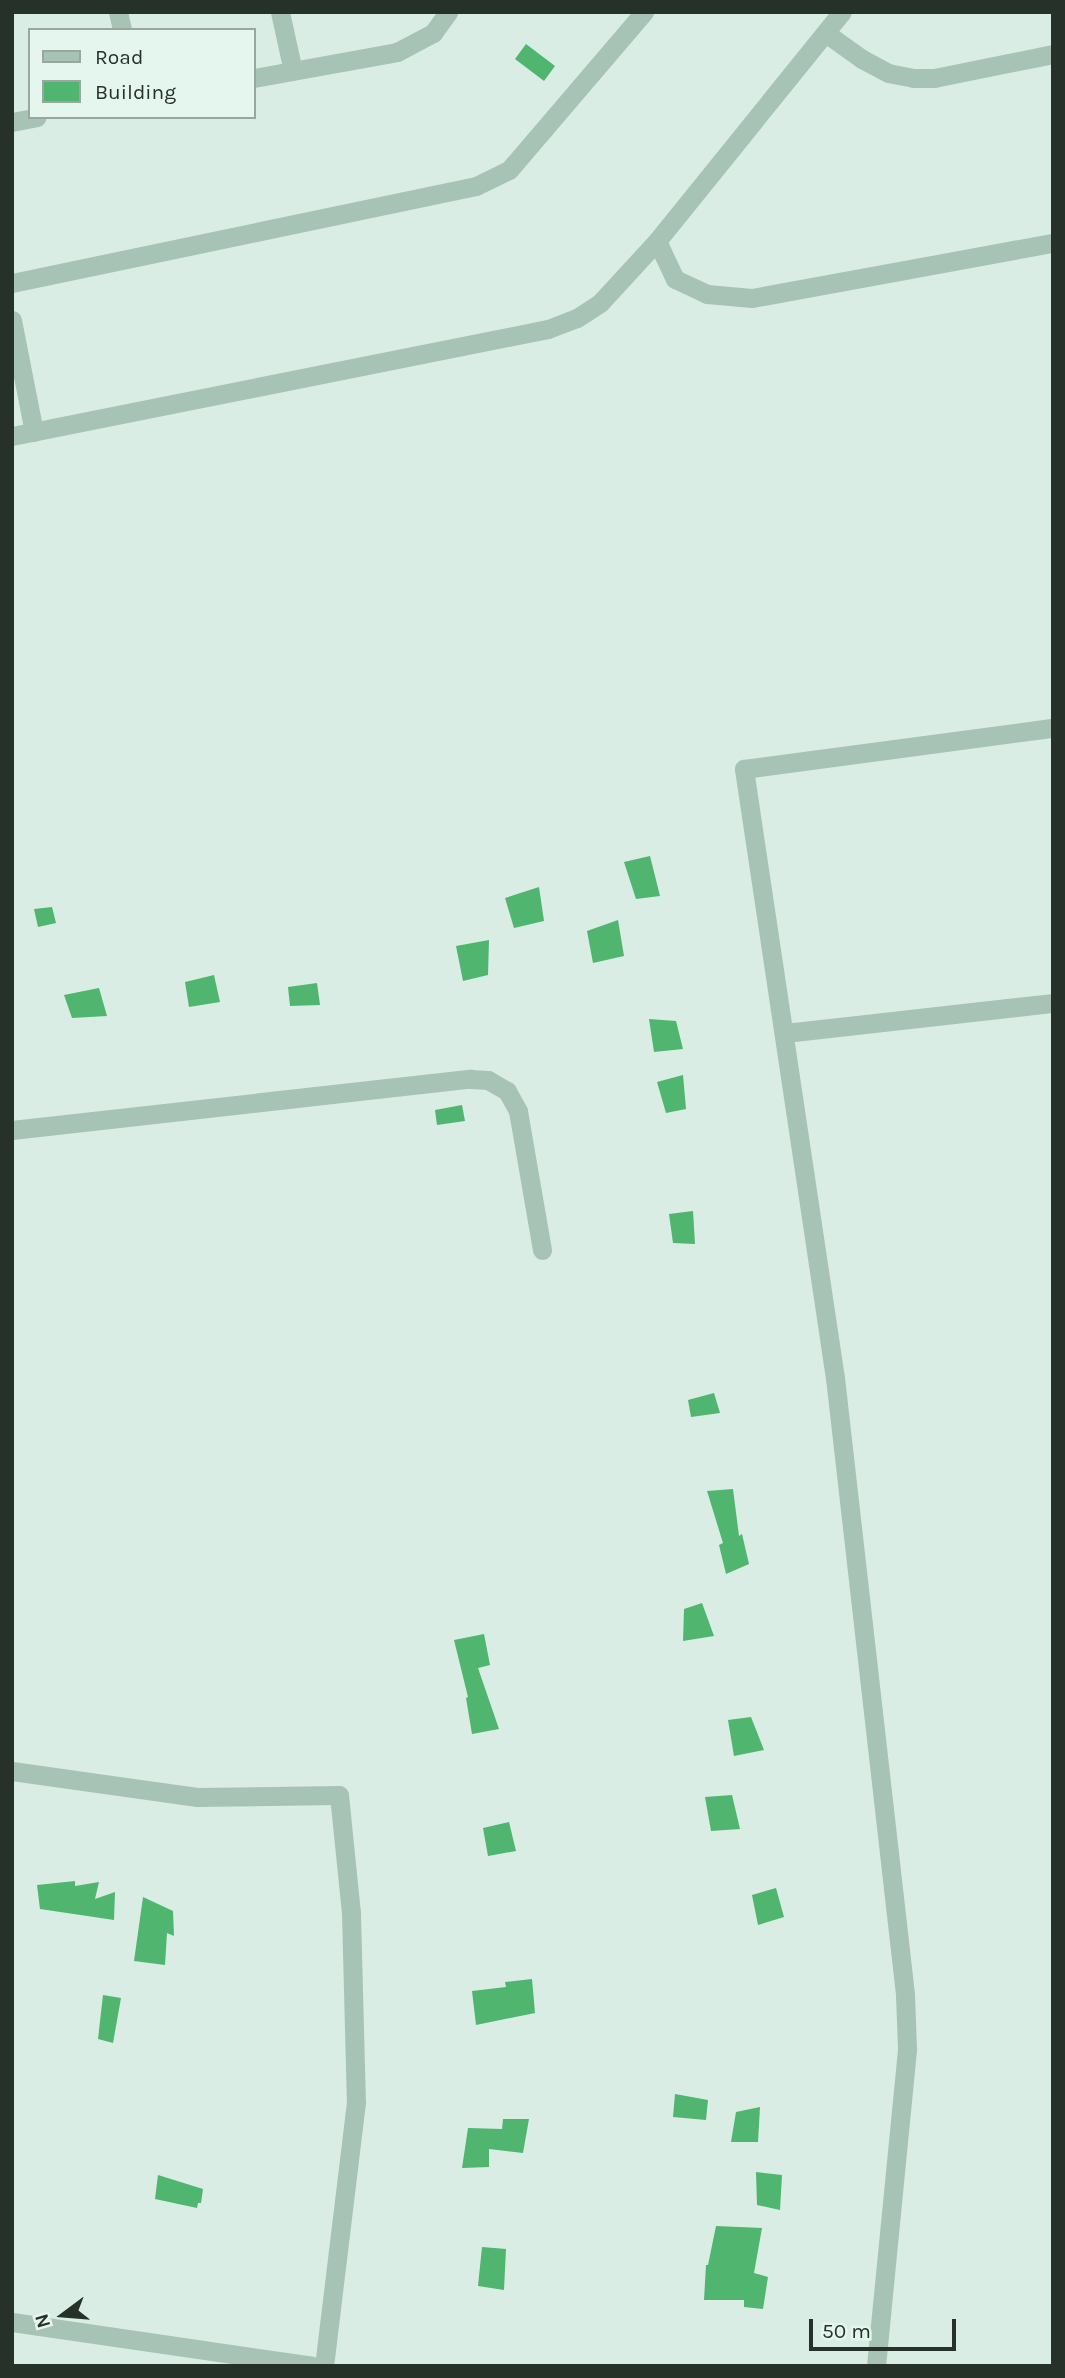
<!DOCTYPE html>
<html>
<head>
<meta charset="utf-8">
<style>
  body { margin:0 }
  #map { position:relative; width:1065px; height:2378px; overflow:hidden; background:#d9ede5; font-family:Karla,sans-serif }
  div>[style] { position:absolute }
  .building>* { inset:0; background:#4fb56f }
  .minor>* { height:19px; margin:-9.5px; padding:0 9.5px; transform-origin:9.5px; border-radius:9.5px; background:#a7c3b6 }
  span { translate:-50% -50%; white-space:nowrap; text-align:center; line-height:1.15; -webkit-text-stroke:7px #e5f6ef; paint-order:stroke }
  .frame { position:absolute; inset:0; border:14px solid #26312a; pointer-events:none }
  .legend { position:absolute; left:28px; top:28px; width:228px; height:91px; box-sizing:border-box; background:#e5f6ef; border:2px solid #99a7a0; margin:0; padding:9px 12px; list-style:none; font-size:21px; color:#26312a }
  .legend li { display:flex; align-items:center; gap:14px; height:35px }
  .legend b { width:35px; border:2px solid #99a7a0 }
  .north { position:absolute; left:28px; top:2280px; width:70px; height:70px; -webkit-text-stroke:5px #e5f6ef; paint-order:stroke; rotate:254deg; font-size:19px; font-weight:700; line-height:28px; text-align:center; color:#26312a }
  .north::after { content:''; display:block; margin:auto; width:24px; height:32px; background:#26312a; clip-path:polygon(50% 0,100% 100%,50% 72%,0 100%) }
  .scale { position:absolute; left:809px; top:2319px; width:147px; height:32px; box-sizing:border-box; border:4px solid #26312a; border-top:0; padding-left:9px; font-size:21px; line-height:24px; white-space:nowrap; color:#26312a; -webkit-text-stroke:5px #e5f6ef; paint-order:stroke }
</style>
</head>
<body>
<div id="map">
  <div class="building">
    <i style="clip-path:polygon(526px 44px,555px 66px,544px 81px,515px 59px)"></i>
    <i style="clip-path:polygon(650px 856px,660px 896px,636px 899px,624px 862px)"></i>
    <i style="clip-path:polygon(539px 887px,544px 921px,514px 928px,505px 898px)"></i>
    <i style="clip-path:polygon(52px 907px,56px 923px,38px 927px,34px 909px)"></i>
    <i style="clip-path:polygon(618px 920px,624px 956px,593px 963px,587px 931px)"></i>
    <i style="clip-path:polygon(489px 940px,488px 975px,463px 981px,456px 946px)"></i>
    <i style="clip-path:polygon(214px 975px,220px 1002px,189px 1007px,185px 982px)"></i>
    <i style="clip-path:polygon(317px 983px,320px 1005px,290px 1006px,288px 987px)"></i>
    <i style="clip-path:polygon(99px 988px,107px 1016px,72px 1018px,64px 995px)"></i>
    <i style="clip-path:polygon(649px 1019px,676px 1021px,683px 1049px,654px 1052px)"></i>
    <i style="clip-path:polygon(683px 1075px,686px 1109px,666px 1113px,657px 1082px)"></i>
    <i style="clip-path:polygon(462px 1105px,465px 1121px,437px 1125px,435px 1110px)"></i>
    <i style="clip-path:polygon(693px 1211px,695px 1244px,673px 1243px,669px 1214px)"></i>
    <i style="clip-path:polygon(714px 1393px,720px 1413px,691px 1417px,688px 1400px)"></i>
    <i style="clip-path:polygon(733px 1489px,739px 1536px,742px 1534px,749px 1564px,726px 1574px,719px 1545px,723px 1543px,707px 1491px)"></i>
    <i style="clip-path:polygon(702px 1603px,714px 1636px,683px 1641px,684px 1609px)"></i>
    <i style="clip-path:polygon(484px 1634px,490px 1665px,478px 1668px,499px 1729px,472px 1734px,466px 1698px,468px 1697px,454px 1640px)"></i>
    <i style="clip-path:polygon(751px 1717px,764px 1750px,734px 1756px,728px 1720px)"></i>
    <i style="clip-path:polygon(732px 1795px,740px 1829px,711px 1831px,705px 1797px)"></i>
    <i style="clip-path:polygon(509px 1822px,516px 1851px,488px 1856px,483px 1828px)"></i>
    <i style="clip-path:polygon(75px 1881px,75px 1886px,99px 1882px,95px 1899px,115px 1892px,114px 1920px,40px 1909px,37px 1885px)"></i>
    <i style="clip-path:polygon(776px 1888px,784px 1917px,758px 1925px,752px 1895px)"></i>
    <i style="clip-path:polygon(143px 1897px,173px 1911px,174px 1936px,167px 1933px,165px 1965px,134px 1961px)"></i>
    <i style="clip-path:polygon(532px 1979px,535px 2013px,476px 2025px,472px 1991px,506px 1987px,505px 1982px)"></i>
    <i style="clip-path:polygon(103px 1995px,121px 1998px,113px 2043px,98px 2039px)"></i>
    <i style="clip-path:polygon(675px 2094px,708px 2100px,706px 2120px,673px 2117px)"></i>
    <i style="clip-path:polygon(760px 2107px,758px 2142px,731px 2142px,736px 2112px)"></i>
    <i style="clip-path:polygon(503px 2119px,529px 2119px,523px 2153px,489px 2149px,489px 2167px,462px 2168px,468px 2128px,502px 2129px)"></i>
    <i style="clip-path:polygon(756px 2172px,782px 2175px,780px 2210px,757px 2205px)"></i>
    <i style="clip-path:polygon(158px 2175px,203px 2189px,201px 2203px,198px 2203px,197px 2208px,155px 2199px)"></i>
    <i style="clip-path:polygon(716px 2226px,762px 2228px,754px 2273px,768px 2277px,763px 2309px,744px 2307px,744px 2300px,704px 2300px,706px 2265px,708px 2265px)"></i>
    <i style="clip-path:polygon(482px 2247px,506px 2249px,504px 2290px,478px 2286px)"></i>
  </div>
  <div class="minor">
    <i style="left:118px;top:12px;width:18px;rotate:77deg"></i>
    <i style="left:280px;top:12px;width:60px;rotate:77.6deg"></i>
    <i style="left:827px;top:34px;width:43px;rotate:35.5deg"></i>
    <i style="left:862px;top:59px;width:30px;rotate:28deg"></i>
    <i style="left:888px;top:73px;width:25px;rotate:11deg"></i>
    <i style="left:913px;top:78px;width:21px"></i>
    <i style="left:934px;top:78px;width:121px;rotate:-11.4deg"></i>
    <i style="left:254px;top:78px;width:145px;rotate:-10.3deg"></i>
    <i style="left:397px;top:52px;width:41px;rotate:-27.8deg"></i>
    <i style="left:433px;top:33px;width:26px;rotate:-54deg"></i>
    <i style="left:12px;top:122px;width:25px;rotate:-11deg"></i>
    <i style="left:657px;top:241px;width:42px;rotate:64.7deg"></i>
    <i style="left:675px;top:279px;width:35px;rotate:25deg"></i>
    <i style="left:707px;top:294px;width:45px;rotate:5.1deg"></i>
    <i style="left:752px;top:298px;width:306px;rotate:-10.4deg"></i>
    <i style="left:12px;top:283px;width:474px;rotate:-11.8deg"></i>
    <i style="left:476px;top:186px;width:37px;rotate:-26deg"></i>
    <i style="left:509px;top:170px;width:208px;rotate:-49.5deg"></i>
    <i style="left:12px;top:320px;width:114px;rotate:78.9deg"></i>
    <i style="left:12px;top:436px;width:547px;rotate:-11.29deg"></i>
    <i style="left:548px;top:329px;width:31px;rotate:-21deg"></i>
    <i style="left:577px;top:318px;width:27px;rotate:-33deg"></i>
    <i style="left:600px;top:303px;width:84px;rotate:-47.4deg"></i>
    <i style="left:657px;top:241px;width:294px;rotate:-51.1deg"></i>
    <i style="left:785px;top:1033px;width:270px;rotate:-6.4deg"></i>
    <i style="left:12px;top:1130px;width:461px;rotate:-6.4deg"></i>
    <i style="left:470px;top:1079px;width:18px;rotate:3deg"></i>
    <i style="left:488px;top:1080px;width:22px;rotate:30deg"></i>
    <i style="left:507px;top:1091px;width:23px;rotate:61deg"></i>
    <i style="left:518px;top:1111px;width:141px;rotate:80.2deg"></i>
    <i style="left:12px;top:1771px;width:187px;rotate:8deg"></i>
    <i style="left:197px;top:1797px;width:142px;rotate:-0.8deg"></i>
    <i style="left:339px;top:1795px;width:120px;rotate:84.2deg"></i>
    <i style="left:351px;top:1914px;width:188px;rotate:88.5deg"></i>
    <i style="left:356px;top:2102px;width:266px;rotate:96.9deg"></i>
    <i style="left:12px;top:2322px;width:303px;rotate:8.3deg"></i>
    <i style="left:876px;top:2366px;width:319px;rotate:-84.4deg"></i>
    <i style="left:907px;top:2049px;width:55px;rotate:-92.1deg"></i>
    <i style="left:905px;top:1994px;width:620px;rotate:-96.48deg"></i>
    <i style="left:835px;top:1378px;width:616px;rotate:-98.5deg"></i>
    <i style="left:744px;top:769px;width:312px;rotate:-7.6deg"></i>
  </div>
  <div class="frame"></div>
  <ul class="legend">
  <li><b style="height:9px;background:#a7c3b6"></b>Road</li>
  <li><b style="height:19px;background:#4fb56f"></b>Building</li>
  </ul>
  <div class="north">N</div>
  <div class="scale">50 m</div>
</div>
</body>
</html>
